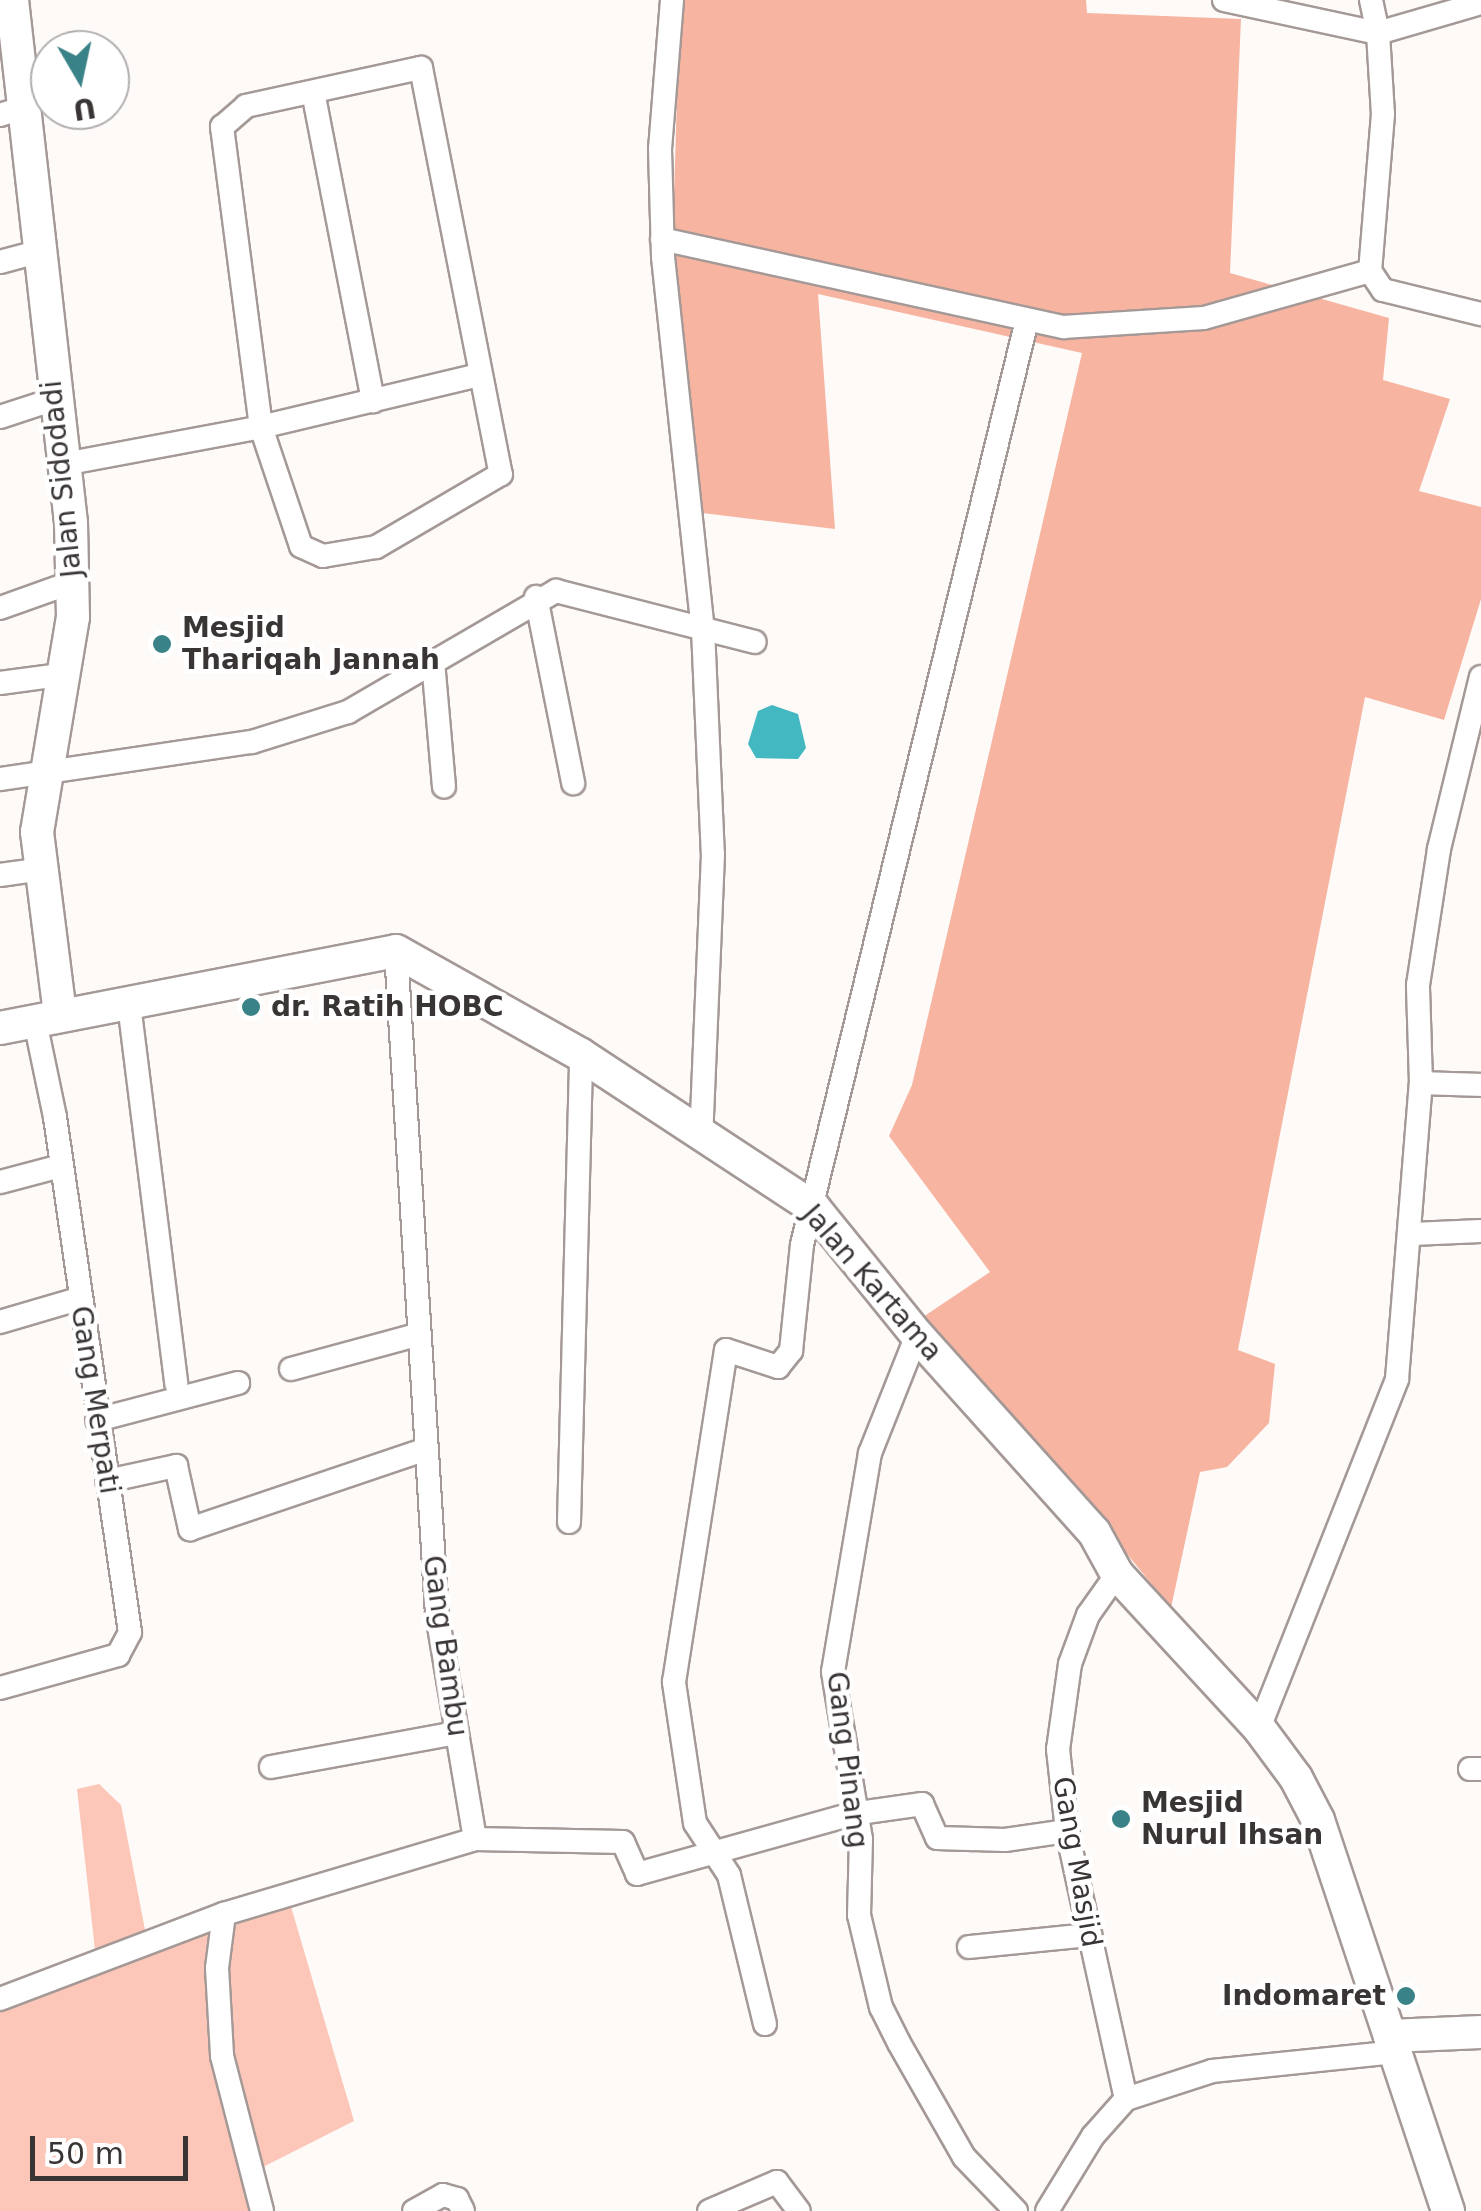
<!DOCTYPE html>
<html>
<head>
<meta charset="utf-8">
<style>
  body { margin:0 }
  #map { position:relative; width:1481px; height:2211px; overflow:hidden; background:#fefaf8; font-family:"DejaVu Sans",sans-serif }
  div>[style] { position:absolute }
  .green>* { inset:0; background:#fcc7b8 }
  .forest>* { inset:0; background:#f7b4a1 }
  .water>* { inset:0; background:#43b8c0 }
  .roads { filter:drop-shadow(2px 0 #a49996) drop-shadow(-2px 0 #a49996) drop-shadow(0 2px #a49996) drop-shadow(0 -2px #a49996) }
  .street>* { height:22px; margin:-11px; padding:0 11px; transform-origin:11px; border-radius:11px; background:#fff }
  .secondary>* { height:32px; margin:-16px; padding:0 16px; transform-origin:16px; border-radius:16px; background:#fff }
  .dots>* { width:28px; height:28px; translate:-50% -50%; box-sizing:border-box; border:5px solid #fff; border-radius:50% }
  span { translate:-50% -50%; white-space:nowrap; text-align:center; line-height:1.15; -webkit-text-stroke:9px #fff; paint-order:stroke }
  .street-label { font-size:28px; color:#393534 }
  .poi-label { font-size:28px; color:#393534; font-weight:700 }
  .left { translate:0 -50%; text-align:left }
  .right { translate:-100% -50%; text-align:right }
  .north { position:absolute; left:30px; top:30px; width:100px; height:100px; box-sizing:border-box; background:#fff; border:2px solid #b0aeae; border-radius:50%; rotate:171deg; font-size:28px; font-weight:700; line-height:40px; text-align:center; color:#393534 }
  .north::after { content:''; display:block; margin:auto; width:35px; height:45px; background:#398287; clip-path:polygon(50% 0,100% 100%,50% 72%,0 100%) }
  .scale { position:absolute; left:30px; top:2136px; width:158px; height:45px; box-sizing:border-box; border:5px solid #393534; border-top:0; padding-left:12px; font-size:30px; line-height:35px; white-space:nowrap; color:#393534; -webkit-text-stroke:8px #fff; paint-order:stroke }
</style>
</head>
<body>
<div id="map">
  <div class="green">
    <i style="clip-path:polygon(99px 1784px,121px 1805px,147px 1940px,287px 1893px,354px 2121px,261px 2168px,273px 2211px,0 2211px,0 1999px,96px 1959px,77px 1789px)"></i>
  </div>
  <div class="forest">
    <i style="clip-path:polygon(680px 0,1086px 0,1087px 13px,1241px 19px,1230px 273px,1389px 318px,1383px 380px,1450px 399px,1419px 491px,1481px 507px,1481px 599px,1444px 720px,1365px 697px,1238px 1350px,1275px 1364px,1269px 1423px,1227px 1467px,1200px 1472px,1171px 1608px,1026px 1430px,923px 1317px,990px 1272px,889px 1136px,912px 1085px,1082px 353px,818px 294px,835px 529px,694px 512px,672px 261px)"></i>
  </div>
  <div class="water">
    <i style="clip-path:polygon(772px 705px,798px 714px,806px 748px,798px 759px,756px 758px,748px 744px,758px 711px)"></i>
  </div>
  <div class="roads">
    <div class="street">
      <i style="left:672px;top:0;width:149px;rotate:94.6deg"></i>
      <i style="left:660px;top:149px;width:108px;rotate:88.4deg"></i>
      <i style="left:663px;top:257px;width:374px;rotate:83.9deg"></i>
      <i style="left:703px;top:629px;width:225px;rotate:87.5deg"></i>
      <i style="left:713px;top:854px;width:285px;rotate:92.4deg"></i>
      <i style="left:1224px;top:0;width:157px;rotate:12.1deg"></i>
      <i style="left:1378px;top:33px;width:34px;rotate:-102deg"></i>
      <i style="left:1481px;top:3px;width:107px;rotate:163.8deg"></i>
      <i style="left:1378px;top:33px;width:81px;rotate:86.5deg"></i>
      <i style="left:1383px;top:114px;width:158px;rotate:94.7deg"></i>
      <i style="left:1370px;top:271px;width:23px;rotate:56deg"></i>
      <i style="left:1383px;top:290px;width:101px;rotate:13.8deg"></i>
      <i style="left:421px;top:68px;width:414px;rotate:78.9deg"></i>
      <i style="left:501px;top:474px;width:145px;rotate:149.7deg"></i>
      <i style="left:376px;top:547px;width:54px;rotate:170.4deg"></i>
      <i style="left:323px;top:556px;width:24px;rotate:-156deg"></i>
      <i style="left:301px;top:546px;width:126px;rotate:-108.6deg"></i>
      <i style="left:261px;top:427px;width:303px;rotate:-97.4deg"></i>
      <i style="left:222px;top:127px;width:32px;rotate:-41deg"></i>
      <i style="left:246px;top:106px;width:179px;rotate:-12.3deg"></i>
      <i style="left:314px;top:97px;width:310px;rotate:79deg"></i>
      <i style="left:0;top:115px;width:23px;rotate:-18deg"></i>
      <i style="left:662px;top:239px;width:411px;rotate:12.4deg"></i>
      <i style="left:1063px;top:327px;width:141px;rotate:-3.7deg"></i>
      <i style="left:1204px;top:318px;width:173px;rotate:-15.8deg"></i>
      <i style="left:0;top:262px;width:39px;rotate:-15deg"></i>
      <i style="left:0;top:417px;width:55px;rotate:-18.1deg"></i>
      <i style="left:64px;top:464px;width:200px;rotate:-10.6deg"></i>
      <i style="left:261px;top:427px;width:225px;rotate:-13.4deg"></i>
      <i style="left:536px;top:597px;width:190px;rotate:78.7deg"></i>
      <i style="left:0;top:608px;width:77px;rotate:-19.6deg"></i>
      <i style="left:433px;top:661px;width:126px;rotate:85deg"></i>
      <i style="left:0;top:683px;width:61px;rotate:-7.6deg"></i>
      <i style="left:0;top:779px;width:255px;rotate:-8.4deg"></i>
      <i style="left:252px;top:742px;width:101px;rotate:-17.4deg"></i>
      <i style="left:348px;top:712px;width:241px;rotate:-30.2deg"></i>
      <i style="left:556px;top:591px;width:205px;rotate:14.4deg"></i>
      <i style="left:0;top:875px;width:37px;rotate:-8deg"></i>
      <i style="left:129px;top:1004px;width:383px;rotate:82.9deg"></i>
      <i style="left:1421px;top:1083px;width:60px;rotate:1.9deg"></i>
      <i style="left:0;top:1182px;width:63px;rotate:-14.7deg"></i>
      <i style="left:1412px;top:1234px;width:69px;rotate:-2.5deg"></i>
      <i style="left:0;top:1322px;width:81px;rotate:-16.4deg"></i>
      <i style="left:917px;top:1335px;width:127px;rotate:111.7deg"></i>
      <i style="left:870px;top:1453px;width:222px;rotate:99.6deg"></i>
      <i style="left:833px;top:1672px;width:169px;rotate:80.5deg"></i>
      <i style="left:861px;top:1839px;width:76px;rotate:91.5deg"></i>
      <i style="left:859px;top:1915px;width:95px;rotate:76.6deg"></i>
      <i style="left:881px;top:2007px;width:40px;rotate:63.4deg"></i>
      <i style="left:899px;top:2043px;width:131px;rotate:60.3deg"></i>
      <i style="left:964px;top:2157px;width:75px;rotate:46.1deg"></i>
      <i style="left:291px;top:1369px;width:130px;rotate:-15.2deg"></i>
      <i style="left:97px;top:1420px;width:146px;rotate:-14.7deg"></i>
      <i style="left:107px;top:1481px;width:71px;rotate:-12.3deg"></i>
      <i style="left:176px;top:1466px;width:65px;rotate:77.5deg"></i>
      <i style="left:190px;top:1529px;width:247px;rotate:-18.7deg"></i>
      <i style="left:569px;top:1522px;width:467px;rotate:-88.5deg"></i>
      <i style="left:1117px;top:1574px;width:50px;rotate:125.3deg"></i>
      <i style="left:1088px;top:1615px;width:52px;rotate:110.2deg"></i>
      <i style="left:1070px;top:1664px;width:86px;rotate:98deg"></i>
      <i style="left:1058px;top:1749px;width:82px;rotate:83.7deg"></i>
      <i style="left:1067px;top:1831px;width:274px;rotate:77.6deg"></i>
      <i style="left:0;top:1688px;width:123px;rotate:-15.6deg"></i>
      <i style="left:118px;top:1655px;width:26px;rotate:-62deg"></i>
      <i style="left:130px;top:1632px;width:520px;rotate:-98.29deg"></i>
      <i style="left:55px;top:1117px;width:98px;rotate:-101.8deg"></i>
      <i style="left:1259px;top:1728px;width:375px;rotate:-68.4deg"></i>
      <i style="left:1397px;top:1379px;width:297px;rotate:-85.4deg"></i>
      <i style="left:1421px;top:1083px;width:98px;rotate:-91.8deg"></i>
      <i style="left:1418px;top:985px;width:138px;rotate:-81.2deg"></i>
      <i style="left:1439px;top:849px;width:177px;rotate:-76.3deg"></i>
      <i style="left:271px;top:1767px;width:189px;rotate:-10.4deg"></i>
      <i style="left:1470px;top:1769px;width:11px"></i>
      <i style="left:475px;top:1839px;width:148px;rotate:1.2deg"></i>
      <i style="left:623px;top:1842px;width:35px;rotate:66deg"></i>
      <i style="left:637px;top:1874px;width:223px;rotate:-15.6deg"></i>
      <i style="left:852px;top:1814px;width:71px;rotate:-8.1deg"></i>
      <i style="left:922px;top:1804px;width:37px;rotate:66deg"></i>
      <i style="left:937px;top:1838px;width:68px;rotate:1.7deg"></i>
      <i style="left:1005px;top:1840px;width:63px;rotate:-8.3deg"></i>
      <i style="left:224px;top:1914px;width:54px;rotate:97.4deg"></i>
      <i style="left:217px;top:1968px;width:88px;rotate:86.7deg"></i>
      <i style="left:222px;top:2056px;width:160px;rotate:75.5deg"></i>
      <i style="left:969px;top:1947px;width:122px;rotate:-5.7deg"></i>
      <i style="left:0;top:1999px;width:240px;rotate:-20.8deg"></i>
      <i style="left:224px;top:1914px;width:262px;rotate:-16.6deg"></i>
      <i style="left:475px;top:1839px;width:228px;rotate:-99.6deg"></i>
      <i style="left:437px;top:1614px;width:664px;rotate:-93.54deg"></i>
      <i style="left:765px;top:2024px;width:153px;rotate:-103.6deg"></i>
      <i style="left:729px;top:1875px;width:62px;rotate:-123.2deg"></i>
      <i style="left:695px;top:1823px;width:143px;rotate:-98.5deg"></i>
      <i style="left:674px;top:1682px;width:336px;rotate:-81.1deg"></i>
      <i style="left:726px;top:1350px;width:55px;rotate:18.1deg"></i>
      <i style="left:778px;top:1367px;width:21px;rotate:-51deg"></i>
      <i style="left:791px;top:1351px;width:107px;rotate:-84.1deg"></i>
      <i style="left:802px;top:1245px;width:952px;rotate:-76.33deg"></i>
      <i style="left:414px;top:2211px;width:33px;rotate:-29deg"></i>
      <i style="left:443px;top:2195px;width:15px;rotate:16deg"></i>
      <i style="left:457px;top:2199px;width:13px;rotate:63deg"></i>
      <i style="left:709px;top:2211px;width:74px;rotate:-23.1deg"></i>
      <i style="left:777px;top:2182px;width:36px;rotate:53deg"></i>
      <i style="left:1047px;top:2211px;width:88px;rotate:-58.5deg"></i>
      <i style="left:1093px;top:2136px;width:50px;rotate:-48.3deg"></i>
      <i style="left:1126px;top:2099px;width:90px;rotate:-18deg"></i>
      <i style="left:1212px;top:2071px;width:184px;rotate:-5.9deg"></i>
    </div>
    <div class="secondary">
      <i style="left:12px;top:0;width:526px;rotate:83.56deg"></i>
      <i style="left:71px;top:523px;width:94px;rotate:88.8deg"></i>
      <i style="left:73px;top:617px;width:218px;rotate:99.5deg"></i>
      <i style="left:37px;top:832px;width:183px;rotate:82.8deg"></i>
      <i style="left:0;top:1028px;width:403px;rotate:-11deg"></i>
      <i style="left:396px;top:951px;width:212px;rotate:29.3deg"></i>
      <i style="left:581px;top:1055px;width:279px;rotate:33.3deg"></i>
      <i style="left:814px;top:1208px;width:164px;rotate:51deg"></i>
      <i style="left:917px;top:1335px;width:265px;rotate:48.1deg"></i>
      <i style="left:1094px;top:1532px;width:48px;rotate:61.3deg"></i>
      <i style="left:1117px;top:1574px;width:209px;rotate:47.3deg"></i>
      <i style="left:1259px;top:1728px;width:62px;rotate:53.5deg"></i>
      <i style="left:1296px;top:1778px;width:47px;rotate:62.4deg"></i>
      <i style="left:1318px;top:1820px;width:412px;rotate:71.6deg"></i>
      <i style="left:1390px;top:2036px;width:91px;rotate:-2.5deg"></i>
    </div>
  </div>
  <div class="dots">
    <i style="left:162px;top:644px;background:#398287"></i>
    <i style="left:251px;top:1007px;background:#398287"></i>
    <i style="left:1121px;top:1819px;background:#398287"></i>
    <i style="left:1406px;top:1996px;background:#398287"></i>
  </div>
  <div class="street-label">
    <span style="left:62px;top:479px;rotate:-96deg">Jalan Sidodadi</span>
    <span style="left:872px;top:1283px;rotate:49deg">Jalan Kartama</span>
    <span style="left:95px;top:1400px;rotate:81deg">Gang Merpati</span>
    <span style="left:445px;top:1646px;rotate:82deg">Gang Bambu</span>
    <span style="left:847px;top:1760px;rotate:83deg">Gang Pinang</span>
    <span style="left:1077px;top:1862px;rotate:80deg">Gang Masjid</span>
  </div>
  <div class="poi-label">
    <span class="left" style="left:182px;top:644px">Mesjid<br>Thariqah Jannah</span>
    <span class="left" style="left:271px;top:1007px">dr. Ratih HOBC</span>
    <span class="left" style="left:1141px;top:1819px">Mesjid<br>Nurul Ihsan</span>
    <span class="right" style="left:1386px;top:1996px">Indomaret</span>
  </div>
  <div class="north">U</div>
  <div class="scale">50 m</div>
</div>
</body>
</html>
